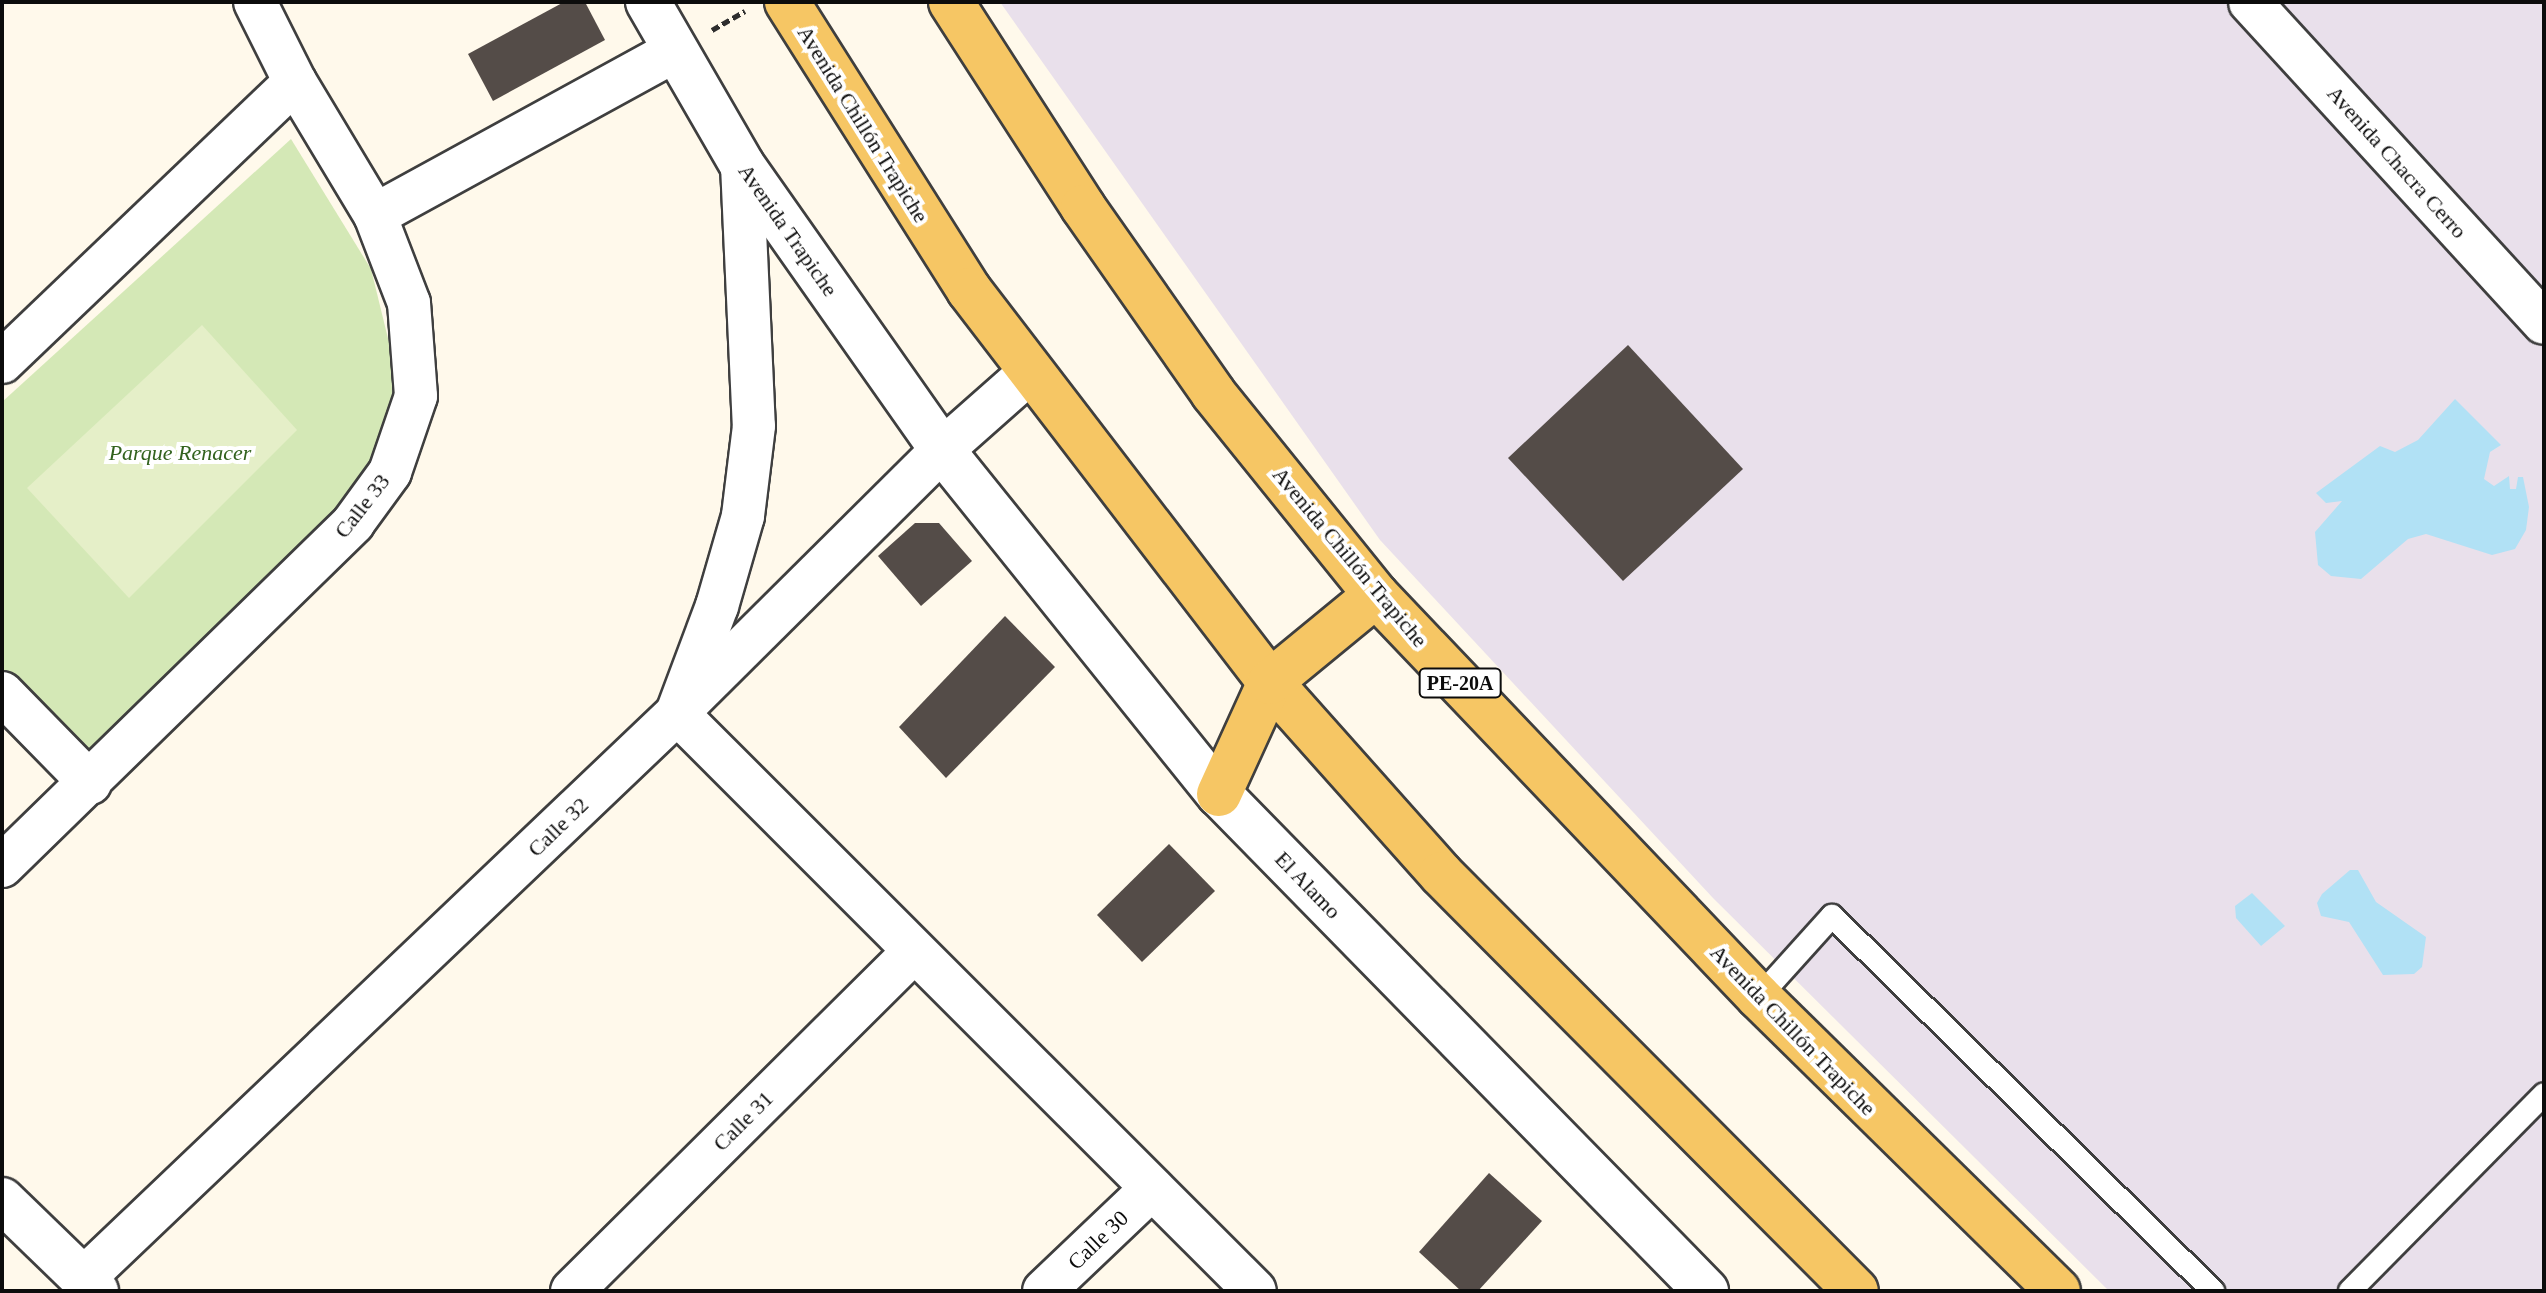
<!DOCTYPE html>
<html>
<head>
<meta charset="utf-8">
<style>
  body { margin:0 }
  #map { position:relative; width:2546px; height:1293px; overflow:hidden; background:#fff9eb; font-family:"Times New Roman",serif }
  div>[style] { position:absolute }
  .industrial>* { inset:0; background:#e9e0eb }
  .green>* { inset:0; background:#d4e8b6 }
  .pitch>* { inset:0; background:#e5efc8 }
  .water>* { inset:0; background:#b1e1f5 }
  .building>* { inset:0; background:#544c48 }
  .path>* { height:5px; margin-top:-2.5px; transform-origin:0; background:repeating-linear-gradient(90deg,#2e2e2e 0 8px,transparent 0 12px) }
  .roads { filter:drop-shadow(2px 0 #3f3f3f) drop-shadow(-2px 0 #3f3f3f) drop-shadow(0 2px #3f3f3f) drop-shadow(0 -2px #3f3f3f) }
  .service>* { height:22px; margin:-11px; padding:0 11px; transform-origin:11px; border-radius:11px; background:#fff }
  .minor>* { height:42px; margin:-21px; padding:0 21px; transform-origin:21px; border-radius:21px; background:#fff }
  .tertiary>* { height:44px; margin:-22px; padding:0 22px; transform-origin:22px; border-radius:22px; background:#fff }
  .primary>* { height:44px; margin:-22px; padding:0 22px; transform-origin:22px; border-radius:22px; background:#f6c664 }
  span { translate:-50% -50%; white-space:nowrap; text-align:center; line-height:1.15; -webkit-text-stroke:8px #fff; paint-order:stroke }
  .shield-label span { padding:2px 6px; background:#fff; border:2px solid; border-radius:6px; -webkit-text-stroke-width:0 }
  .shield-label { font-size:20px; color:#0c0c0c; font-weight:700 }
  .street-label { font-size:22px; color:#0c0c0c }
  .park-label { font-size:22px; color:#32621e; font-style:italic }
  .frame { position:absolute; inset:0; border:4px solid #0c0c0c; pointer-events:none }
</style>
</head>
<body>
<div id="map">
  <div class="industrial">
    <i style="clip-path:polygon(1000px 2px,2544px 2px,2544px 1291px,2109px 1291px,1713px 898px,1380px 540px)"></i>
  </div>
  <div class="green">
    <i style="clip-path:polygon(291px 139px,371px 269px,394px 363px,389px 442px,356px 503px,90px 754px,2px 668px,2px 402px)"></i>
  </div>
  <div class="pitch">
    <i style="clip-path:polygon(202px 325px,297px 430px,129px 598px,27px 488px)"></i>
  </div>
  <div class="water">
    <i style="clip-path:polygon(2455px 399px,2501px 445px,2490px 452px,2484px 479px,2494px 486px,2509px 476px,2510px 489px,2516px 489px,2518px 477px,2523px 477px,2529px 507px,2526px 530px,2515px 549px,2492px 555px,2426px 534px,2408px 539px,2361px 579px,2331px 576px,2318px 565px,2315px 532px,2342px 501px,2326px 503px,2316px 493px,2380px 446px,2395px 452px,2418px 440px)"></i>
    <i style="clip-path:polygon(2350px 870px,2358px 870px,2376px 902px,2426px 937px,2422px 967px,2414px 974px,2383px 975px,2349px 922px,2321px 916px,2317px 903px,2322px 894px)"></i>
    <i style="clip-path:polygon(2252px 893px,2285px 926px,2261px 946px,2236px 918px,2235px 906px)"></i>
  </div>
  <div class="building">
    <i style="clip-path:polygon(564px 2px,585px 2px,605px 40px,493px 101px,468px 54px)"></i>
    <i style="clip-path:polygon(1628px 345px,1743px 469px,1623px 581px,1508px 458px)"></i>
    <i style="clip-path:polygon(915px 523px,939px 523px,972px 561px,921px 606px,878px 556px)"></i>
    <i style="clip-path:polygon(1005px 616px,1055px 667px,946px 778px,899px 727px)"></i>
    <i style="clip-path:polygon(1169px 844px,1215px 891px,1142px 962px,1097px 915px)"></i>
    <i style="clip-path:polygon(1489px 1173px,1542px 1221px,1478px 1291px,1461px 1291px,1419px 1252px)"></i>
  </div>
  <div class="path">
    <i style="left:712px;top:30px;width:38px;rotate:-30deg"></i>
  </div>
  <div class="roads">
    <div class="service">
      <i style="left:1759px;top:997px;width:109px;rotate:-48deg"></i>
      <i style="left:1832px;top:916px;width:535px;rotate:44.55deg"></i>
      <i style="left:2350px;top:1291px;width:276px;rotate:-45.4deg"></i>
    </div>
    <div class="minor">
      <i style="left:2250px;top:2px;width:435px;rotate:47.5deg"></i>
      <i style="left:742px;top:165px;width:261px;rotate:87.4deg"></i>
      <i style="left:754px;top:426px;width:91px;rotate:97deg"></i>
      <i style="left:743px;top:516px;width:94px;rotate:106.1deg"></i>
      <i style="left:717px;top:606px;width:114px;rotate:110.5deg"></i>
      <i style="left:677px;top:713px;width:817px;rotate:45deg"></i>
      <i style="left:375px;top:215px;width:342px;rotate:-28.7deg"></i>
      <i style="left:2px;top:362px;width:405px;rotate:-43.7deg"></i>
      <i style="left:2px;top:693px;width:126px;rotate:45.6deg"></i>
      <i style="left:2px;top:866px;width:491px;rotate:-44.3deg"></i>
      <i style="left:353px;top:523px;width:63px;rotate:-54deg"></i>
      <i style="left:390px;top:472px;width:80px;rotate:-71.1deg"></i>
      <i style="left:416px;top:396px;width:93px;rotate:-94.3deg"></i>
      <i style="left:409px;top:303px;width:94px;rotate:-111.1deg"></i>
      <i style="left:375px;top:215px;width:155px;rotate:-121deg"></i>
      <i style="left:295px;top:82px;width:89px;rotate:-116.6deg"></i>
      <i style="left:84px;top:1278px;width:819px;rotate:-43.61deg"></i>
      <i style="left:677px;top:713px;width:373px;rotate:-44.8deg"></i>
      <i style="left:942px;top:450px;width:116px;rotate:-41.5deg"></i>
      <i style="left:572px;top:1291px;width:482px;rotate:-44.8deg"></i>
      <i style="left:1044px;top:1291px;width:149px;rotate:-43.6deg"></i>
    </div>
    <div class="tertiary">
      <i style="left:648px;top:2px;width:188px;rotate:60deg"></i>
      <i style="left:742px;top:165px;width:348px;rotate:54.9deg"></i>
      <i style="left:942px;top:450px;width:442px;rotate:51.2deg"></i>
      <i style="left:1219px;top:794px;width:696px;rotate:45.58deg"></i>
      <i style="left:2px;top:1200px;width:131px;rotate:44.1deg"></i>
    </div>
    <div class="primary">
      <i style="left:787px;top:2px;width:341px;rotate:57.7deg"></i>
      <i style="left:969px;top:290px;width:494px;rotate:52.5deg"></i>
      <i style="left:1270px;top:682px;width:257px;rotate:48.3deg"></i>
      <i style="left:1441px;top:874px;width:588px;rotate:45.14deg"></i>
      <i style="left:951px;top:2px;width:244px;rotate:57.2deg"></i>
      <i style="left:1083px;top:207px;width:227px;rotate:55deg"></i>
      <i style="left:1213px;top:393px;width:260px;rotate:51.1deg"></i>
      <i style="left:1376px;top:595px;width:555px;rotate:46.39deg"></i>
      <i style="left:1759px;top:997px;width:419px;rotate:44.5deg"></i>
      <i style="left:1219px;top:794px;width:123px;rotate:-65.5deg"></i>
      <i style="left:1270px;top:682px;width:137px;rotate:-39.4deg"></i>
    </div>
  </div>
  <div class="shield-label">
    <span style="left:1460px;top:683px">PE-20A</span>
  </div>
  <div class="street-label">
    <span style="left:863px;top:124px;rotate:58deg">Avenida Chillón Trapiche</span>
    <span style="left:2397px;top:162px;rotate:48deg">Avenida Chacra Cerro</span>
    <span style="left:788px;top:230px;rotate:55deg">Avenida Trapiche</span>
    <span style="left:362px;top:506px;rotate:-52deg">Calle 33</span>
    <span style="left:1350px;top:557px;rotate:50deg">Avenida Chillón Trapiche</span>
    <span style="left:558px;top:827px;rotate:-44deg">Calle 32</span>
    <span style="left:1308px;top:885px;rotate:46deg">El Alamo</span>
    <span style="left:1793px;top:1030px;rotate:46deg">Avenida Chillón Trapiche</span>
    <span style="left:743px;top:1121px;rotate:-45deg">Calle 31</span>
    <span style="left:1098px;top:1240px;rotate:-44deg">Calle 30</span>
  </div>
  <div class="park-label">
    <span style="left:180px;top:453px">Parque Renacer</span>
  </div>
  <div class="frame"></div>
</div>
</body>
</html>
